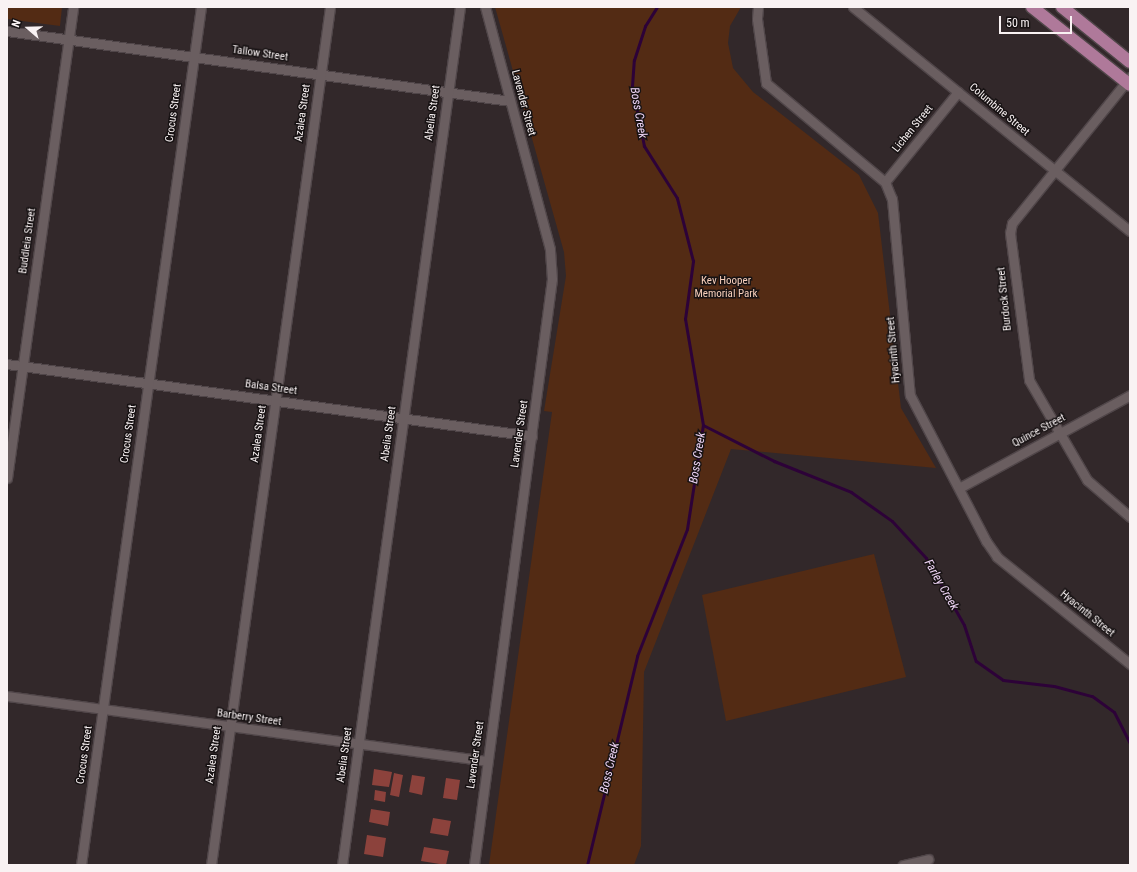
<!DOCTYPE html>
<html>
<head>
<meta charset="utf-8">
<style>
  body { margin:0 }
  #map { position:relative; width:1137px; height:872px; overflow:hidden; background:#32282a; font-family:"Roboto Condensed",sans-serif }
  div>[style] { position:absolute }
  .green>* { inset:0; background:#532b14 }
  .stream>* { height:3px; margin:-1.5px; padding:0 1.5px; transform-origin:1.5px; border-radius:1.5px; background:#2d0238 }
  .building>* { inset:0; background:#8c423c }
  .roads { filter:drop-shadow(1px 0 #504649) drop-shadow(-1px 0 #504649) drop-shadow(0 1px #504649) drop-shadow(0 -1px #504649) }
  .minor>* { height:9px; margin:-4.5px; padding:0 4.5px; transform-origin:4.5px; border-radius:4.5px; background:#6a5e60 }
  .major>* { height:12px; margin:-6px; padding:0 6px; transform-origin:6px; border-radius:6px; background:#af799a }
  span { translate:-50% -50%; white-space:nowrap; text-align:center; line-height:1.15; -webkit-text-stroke:3px #171213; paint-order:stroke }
  .street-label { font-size:11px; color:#f9f2f3 }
  .park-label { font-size:11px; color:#f8d0bc }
  .water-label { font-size:12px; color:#f0d6f7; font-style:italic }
  .frame { position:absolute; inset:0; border:8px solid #f9f2f3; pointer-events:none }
  .north { position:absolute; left:8px; top:8px; width:40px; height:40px; -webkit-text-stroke:3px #171213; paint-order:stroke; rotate:290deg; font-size:11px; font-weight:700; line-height:16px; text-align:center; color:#f9f2f3 }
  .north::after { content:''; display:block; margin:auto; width:14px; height:18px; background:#f9f2f3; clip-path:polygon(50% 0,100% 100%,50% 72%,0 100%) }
  .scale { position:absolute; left:999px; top:16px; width:73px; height:18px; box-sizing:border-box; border:2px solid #f9f2f3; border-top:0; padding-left:5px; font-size:12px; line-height:14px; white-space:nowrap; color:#f9f2f3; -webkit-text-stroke:3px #171213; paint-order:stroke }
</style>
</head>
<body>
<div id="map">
  <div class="green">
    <i style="clip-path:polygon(7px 7px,62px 7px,60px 26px,7px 19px)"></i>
    <i style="clip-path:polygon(495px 7px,741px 7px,730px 26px,728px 43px,733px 68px,753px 92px,859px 175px,878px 213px,901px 408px,936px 468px,731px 449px,644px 672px,641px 846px,634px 865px,489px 865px,552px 412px,544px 411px,566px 276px,564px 252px)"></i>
    <i style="clip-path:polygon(874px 554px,906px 677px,726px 721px,702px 595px)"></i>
  </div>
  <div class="stream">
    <i style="left:703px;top:425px;width:80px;rotate:26.9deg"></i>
    <i style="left:774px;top:461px;width:83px;rotate:21.9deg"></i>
    <i style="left:851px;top:492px;width:50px;rotate:35.3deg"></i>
    <i style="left:892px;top:521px;width:50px;rotate:47.4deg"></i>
    <i style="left:926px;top:558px;width:77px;rotate:60.4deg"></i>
    <i style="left:964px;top:625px;width:38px;rotate:72deg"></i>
    <i style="left:976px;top:661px;width:33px;rotate:35deg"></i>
    <i style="left:1003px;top:680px;width:51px;rotate:6.7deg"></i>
    <i style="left:1054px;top:686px;width:39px;rotate:15deg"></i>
    <i style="left:1092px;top:696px;width:27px;rotate:36deg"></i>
    <i style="left:1114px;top:712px;width:36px;rotate:63deg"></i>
    <i style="left:587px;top:865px;width:215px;rotate:-76.5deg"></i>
    <i style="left:637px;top:656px;width:136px;rotate:-68.5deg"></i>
    <i style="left:687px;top:529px;width:105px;rotate:-81.3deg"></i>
    <i style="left:703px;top:425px;width:108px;rotate:-99.6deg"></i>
    <i style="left:685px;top:319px;width:59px;rotate:-82.1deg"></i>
    <i style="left:693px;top:261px;width:65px;rotate:-104.3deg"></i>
    <i style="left:677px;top:198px;width:62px;rotate:-122.4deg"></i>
    <i style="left:644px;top:146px;width:61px;rotate:-101.3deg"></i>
    <i style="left:632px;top:86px;width:26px;rotate:-86deg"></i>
    <i style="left:634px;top:60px;width:36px;rotate:-72deg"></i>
    <i style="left:645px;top:26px;width:22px;rotate:-58deg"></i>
  </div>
  <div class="building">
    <i style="clip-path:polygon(374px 769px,392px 772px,389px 787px,372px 785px)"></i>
    <i style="clip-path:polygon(394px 773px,403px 775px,399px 797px,390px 795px)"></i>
    <i style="clip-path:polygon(412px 775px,425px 777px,422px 795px,409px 792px)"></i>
    <i style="clip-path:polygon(446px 778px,460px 780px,457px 800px,443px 798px)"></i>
    <i style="clip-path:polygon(375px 790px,386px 792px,385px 802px,374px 800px)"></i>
    <i style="clip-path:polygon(371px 809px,390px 812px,388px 826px,369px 822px)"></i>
    <i style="clip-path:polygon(433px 818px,451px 821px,448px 836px,430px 833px)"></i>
    <i style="clip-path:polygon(367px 835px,386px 838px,383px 857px,364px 854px)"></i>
    <i style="clip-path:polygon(424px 847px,449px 851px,446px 865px,421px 861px)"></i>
  </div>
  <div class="roads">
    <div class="minor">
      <i style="left:758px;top:7px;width:12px;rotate:95deg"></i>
      <i style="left:757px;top:19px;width:65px;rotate:82deg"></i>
      <i style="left:766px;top:83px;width:155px;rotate:39.8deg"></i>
      <i style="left:885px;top:182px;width:18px;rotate:68deg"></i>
      <i style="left:892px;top:199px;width:197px;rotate:84.8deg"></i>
      <i style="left:910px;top:395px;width:165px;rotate:62.5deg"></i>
      <i style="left:986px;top:541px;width:19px;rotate:55deg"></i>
      <i style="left:997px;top:557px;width:171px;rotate:38.8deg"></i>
      <i style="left:853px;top:7px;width:356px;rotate:39deg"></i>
      <i style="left:7px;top:31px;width:508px;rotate:7.92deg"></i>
      <i style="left:1130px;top:77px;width:188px;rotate:128.9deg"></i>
      <i style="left:1012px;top:223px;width:10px;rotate:101deg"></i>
      <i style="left:1010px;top:233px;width:148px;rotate:82.6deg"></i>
      <i style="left:1029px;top:380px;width:116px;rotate:59.9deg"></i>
      <i style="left:1087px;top:480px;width:57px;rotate:40.7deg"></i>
      <i style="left:885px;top:182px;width:116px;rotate:-51deg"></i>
      <i style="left:7px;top:364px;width:530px;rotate:7.81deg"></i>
      <i style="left:7px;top:478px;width:476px;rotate:-82deg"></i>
      <i style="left:959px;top:488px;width:195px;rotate:-28.5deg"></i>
      <i style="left:7px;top:696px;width:485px;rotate:7.7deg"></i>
      <i style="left:81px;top:865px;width:866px;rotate:-82.04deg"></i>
      <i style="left:211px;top:865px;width:866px;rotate:-82.1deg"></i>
      <i style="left:342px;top:865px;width:866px;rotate:-82.17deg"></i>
      <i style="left:474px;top:865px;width:591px;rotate:-82.42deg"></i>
      <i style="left:552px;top:279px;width:30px;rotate:-94deg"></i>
      <i style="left:550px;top:249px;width:251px;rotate:-105deg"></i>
      <i style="left:903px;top:865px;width:26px;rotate:-13deg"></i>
    </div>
    <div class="major">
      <i style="left:1032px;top:7px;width:125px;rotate:38.5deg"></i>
      <i style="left:1062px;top:7px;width:87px;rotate:39deg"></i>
    </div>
  </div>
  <div class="street-label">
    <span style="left:260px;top:54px;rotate:8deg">Tallow Street</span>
    <span style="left:523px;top:103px;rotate:75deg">Lavender Street</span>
    <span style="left:999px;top:110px;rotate:40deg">Columbine Street</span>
    <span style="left:174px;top:113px;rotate:-82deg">Crocus Street</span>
    <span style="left:303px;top:113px;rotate:-82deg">Azalea Street</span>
    <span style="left:433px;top:113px;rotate:-82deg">Abelia Street</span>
    <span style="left:913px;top:129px;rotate:-51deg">Lichen Street</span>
    <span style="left:28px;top:241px;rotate:-82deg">Buddleia Street</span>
    <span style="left:1005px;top:299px;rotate:-96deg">Burdock Street</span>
    <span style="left:894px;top:350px;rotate:-95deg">Hyacinth Street</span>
    <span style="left:271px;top:388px;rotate:8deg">Balsa Street</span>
    <span style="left:1039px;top:431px;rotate:-28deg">Quince Street</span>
    <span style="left:129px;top:434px;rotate:-82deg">Crocus Street</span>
    <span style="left:259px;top:434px;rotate:-82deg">Azalea Street</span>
    <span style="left:389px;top:434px;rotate:-82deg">Abelia Street</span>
    <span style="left:520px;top:434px;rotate:-82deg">Lavender Street</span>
    <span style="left:1087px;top:614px;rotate:39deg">Hyacinth Street</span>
    <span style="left:249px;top:718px;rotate:8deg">Barberry Street</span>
    <span style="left:85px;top:755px;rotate:-82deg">Crocus Street</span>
    <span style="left:214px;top:755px;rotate:-82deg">Azalea Street</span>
    <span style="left:345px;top:755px;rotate:-82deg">Abelia Street</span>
    <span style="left:476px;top:755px;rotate:-82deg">Lavender Street</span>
  </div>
  <div class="park-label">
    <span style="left:726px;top:288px">Kev Hooper<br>Memorial Park</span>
  </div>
  <div class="water-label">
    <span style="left:638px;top:113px;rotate:80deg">Boss Creek</span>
    <span style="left:698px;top:458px;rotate:-81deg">Boss Creek</span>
    <span style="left:941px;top:585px;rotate:60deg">Farley Creek</span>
    <span style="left:610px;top:768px;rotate:-77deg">Boss Creek</span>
  </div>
  <div class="frame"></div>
  <div class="north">N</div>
  <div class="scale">50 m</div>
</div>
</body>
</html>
